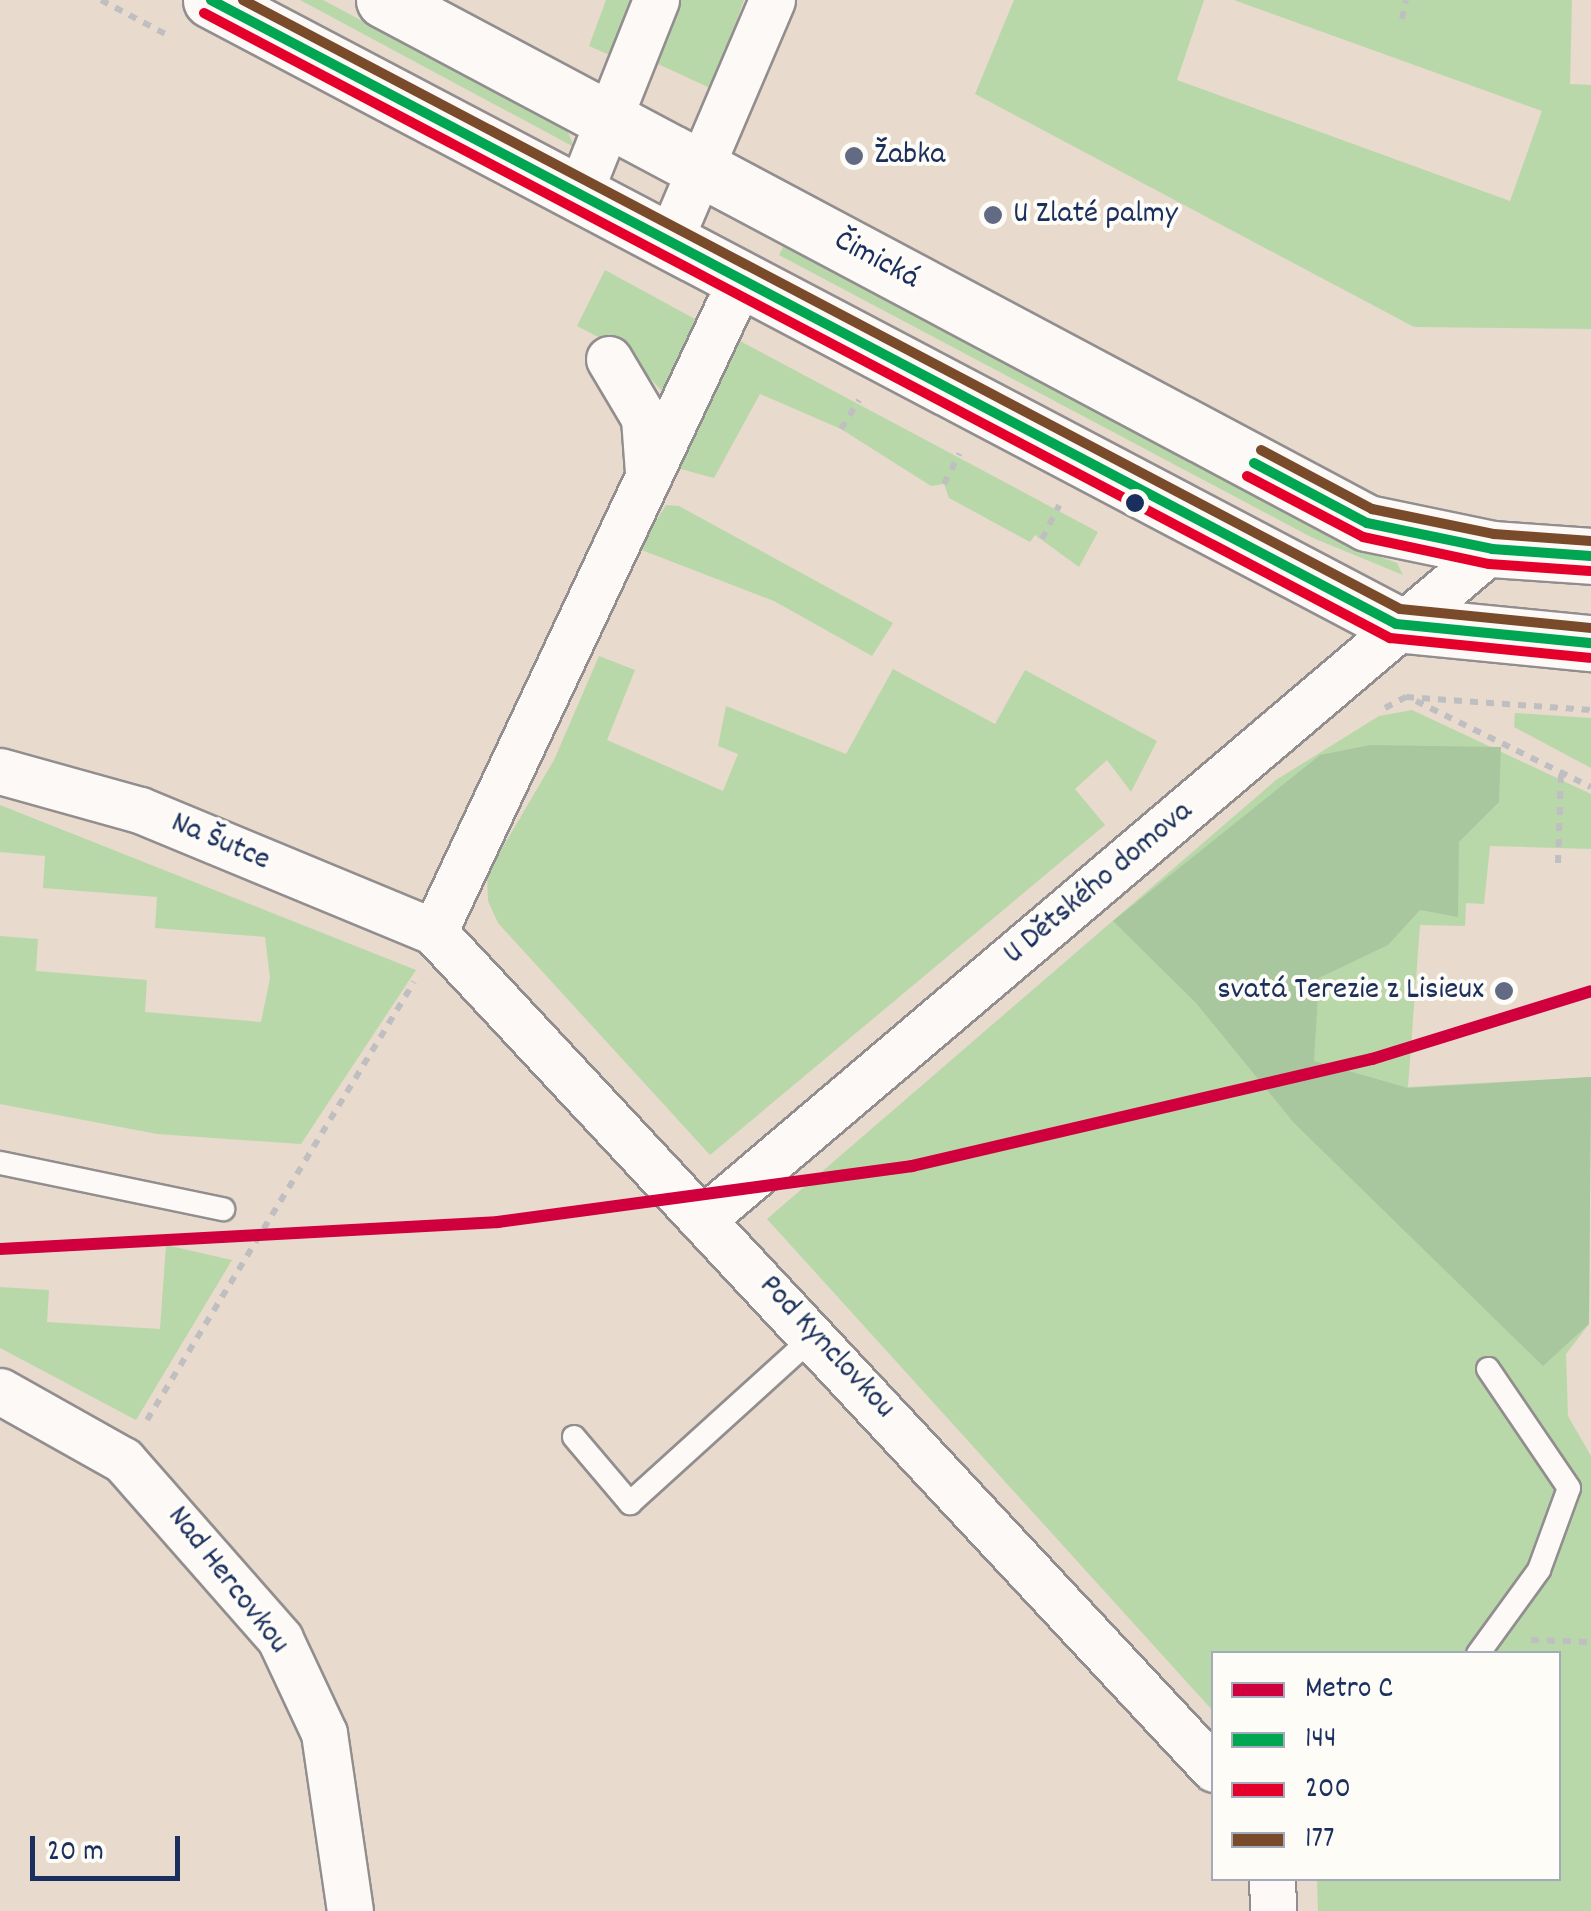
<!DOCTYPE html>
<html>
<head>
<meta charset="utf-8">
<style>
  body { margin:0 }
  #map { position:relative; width:1591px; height:1911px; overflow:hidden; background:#e8dacc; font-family:Dekko,sans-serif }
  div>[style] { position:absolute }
  .green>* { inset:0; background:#b9d8aa }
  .forest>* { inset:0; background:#a9c79f }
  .path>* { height:6px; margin-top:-3px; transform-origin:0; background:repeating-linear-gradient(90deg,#bfbec1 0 8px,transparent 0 16px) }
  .roads { filter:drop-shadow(2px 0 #928e8f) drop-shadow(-2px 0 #928e8f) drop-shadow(0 2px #928e8f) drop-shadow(0 -2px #928e8f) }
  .lane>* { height:22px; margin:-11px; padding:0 11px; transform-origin:11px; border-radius:11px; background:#fcf9f7 }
  .street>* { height:45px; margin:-22.5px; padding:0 22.5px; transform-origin:22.5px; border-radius:22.5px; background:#fcf9f7 }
  .secondary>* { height:55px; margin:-27.5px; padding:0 27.5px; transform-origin:27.5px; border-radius:27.5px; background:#fcf9f7 }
  .bus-1>* { height:10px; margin:-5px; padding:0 5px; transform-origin:5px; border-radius:5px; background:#00a651 }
  .bus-2>* { height:10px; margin:-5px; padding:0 5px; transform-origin:5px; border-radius:5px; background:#e4002b }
  .bus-3>* { height:10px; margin:-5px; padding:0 5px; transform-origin:5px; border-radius:5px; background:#7a4b2a }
  .metro-1>* { height:12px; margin:-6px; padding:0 6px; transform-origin:6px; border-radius:6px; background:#cf003d }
  .dots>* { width:28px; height:28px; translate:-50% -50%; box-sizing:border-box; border:5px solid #fdfcf7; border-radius:50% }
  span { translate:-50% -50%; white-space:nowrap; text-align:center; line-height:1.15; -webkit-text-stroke:8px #fdfcf7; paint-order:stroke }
  .poi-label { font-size:32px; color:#1b2f5e }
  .left { translate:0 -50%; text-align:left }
  .right { translate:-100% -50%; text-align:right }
  .street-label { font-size:32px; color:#1b2f5e }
  .legend { position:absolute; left:1211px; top:1651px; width:350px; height:230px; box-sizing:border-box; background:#fdfcf7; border:2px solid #a3aaba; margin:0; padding:12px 18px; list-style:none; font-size:30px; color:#1b2f5e }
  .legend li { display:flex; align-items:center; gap:20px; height:50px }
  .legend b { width:50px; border:2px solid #a3aaba }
  .scale { position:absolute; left:30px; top:1836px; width:150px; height:45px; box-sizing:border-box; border:5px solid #1b2f5e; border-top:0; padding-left:12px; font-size:30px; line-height:35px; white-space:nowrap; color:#1b2f5e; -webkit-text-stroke:8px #fdfcf7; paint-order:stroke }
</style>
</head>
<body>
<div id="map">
  <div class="green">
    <i style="clip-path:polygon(300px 0,323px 0,567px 130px,574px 147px)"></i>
    <i style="clip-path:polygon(606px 0,633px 0,612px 56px,589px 46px)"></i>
    <i style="clip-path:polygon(681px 0,744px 0,712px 89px,658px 64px)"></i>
    <i style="clip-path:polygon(1014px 0,1204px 0,1177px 80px,1510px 201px,1542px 111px,1234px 0,1572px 0,1570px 84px,1591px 85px,1591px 329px,1414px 327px,975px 94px)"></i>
    <i style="clip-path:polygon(784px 245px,1337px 541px,1397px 563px,1403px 575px,1313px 538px,779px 255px)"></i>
    <i style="clip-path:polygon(605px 270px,717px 331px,663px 392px,623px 350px,577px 326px)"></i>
    <i style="clip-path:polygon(723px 332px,1098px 532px,1079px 567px,1035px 535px,1030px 542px,949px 498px,944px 484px,931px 486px,841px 429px,760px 394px,714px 478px,677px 468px)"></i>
    <i style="clip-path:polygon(666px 505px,679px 506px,893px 623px,872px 656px,774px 601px,639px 549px)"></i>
    <i style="clip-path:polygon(599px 656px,635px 670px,607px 740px,723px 791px,738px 754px,718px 746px,726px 706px,846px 754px,893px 669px,995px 724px,1025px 670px,1157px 741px,1131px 792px,1107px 760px,1075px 789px,1105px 825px,710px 1155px,498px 923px,488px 901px,487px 874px,554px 760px)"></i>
    <i style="clip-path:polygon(1412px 710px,1591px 794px,1591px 849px,1490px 846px,1484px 904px,1466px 903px,1465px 926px,1420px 925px,1408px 1087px,1591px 1077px,1589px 1324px,1566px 1354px,1568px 1416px,1591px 1456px,1591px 1911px,1318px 1911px,1317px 1879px,1558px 1878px,1558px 1654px,1214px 1654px,1213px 1711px,767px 1219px,1276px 780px,1379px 716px)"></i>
    <i style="clip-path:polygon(1515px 713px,1591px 718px,1591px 768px,1514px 727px)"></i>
    <i style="clip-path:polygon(0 805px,416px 970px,301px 1144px,157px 1134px,0 1104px,0 936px,38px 939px,36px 971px,147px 980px,145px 1012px,261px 1022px,270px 978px,265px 937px,155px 928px,157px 897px,43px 888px,45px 856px,0 852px)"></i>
    <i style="clip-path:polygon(166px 1245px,232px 1260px,136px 1420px,0 1348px,0 1287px,49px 1290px,47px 1322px,160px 1329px)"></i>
  </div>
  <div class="forest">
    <i style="clip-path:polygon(1370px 745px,1501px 747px,1499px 802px,1459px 842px,1458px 917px,1420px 910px,1388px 945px,1319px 978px,1314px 1061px,1408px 1088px,1591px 1077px,1589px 1324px,1543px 1366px,1294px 1123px,1196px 1003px,1113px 921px,1320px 755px)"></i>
  </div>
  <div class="path">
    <i style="left:101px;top:0;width:79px;rotate:27.9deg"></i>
    <i style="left:1402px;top:19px;width:19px;rotate:-78deg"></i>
    <i style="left:841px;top:429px;width:34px;rotate:-58deg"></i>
    <i style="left:944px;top:484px;width:34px;rotate:-63deg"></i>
    <i style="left:1042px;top:539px;width:38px;rotate:-63deg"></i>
    <i style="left:1416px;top:701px;width:195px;rotate:26.2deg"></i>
    <i style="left:1385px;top:708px;width:24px;rotate:-28deg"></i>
    <i style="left:1406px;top:697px;width:185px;rotate:4deg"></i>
    <i style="left:1558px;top:863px;width:91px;rotate:-88.1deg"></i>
    <i style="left:147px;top:1420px;width:513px;rotate:-58.63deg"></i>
    <i style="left:1531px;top:1640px;width:60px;rotate:1.9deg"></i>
  </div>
  <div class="roads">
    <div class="lane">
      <i style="left:0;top:1163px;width:228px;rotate:11.7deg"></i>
      <i style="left:574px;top:1437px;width:87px;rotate:49.7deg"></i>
      <i style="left:630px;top:1503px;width:250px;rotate:-42.2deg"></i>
      <i style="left:1478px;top:1654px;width:104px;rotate:-54deg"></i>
      <i style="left:1539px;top:1570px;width:87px;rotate:-69.9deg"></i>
      <i style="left:1569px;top:1488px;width:144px;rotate:-124.2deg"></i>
    </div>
    <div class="street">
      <i style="left:578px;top:196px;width:211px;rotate:-68.3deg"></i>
      <i style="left:668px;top:244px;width:265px;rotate:-66.9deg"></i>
      <i style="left:609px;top:359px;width:69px;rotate:59.3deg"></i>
      <i style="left:644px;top:418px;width:54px;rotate:85.8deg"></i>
      <i style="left:0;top:771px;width:145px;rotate:15.6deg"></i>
      <i style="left:140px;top:810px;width:318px;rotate:22.5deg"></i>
      <i style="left:434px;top:932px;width:1144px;rotate:47.02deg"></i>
      <i style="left:434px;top:932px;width:691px;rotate:-64.81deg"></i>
      <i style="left:704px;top:1218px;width:1034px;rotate:-40.33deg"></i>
      <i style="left:0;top:1391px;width:141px;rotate:29.3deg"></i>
      <i style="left:123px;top:1460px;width:238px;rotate:48.7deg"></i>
      <i style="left:280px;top:1639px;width:104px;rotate:64.9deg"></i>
      <i style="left:324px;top:1733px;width:180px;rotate:81.7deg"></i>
      <i style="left:1272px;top:1878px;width:33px;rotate:88deg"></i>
    </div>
    <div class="secondary">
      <i style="left:211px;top:0;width:1339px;rotate:27.77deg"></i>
      <i style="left:1396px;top:624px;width:196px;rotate:5.6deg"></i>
      <i style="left:384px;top:0;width:1113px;rotate:28.01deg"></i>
      <i style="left:1367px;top:523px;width:128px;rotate:11.7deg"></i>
      <i style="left:1492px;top:549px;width:99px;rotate:4deg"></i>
    </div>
  </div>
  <div class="bus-1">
    <i style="left:211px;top:0;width:1339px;rotate:27.77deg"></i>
    <i style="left:1396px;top:624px;width:196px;rotate:5.6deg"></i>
    <i style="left:1254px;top:463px;width:128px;rotate:28deg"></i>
    <i style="left:1367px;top:523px;width:128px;rotate:11.7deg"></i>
    <i style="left:1492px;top:549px;width:99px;rotate:4deg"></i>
  </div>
  <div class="bus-2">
    <i style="left:204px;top:13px;width:1341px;rotate:27.79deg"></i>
    <i style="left:1390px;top:638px;width:201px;rotate:5.7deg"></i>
    <i style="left:1247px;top:476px;width:131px;rotate:27.7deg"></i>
    <i style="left:1363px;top:537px;width:129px;rotate:12.1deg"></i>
    <i style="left:1489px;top:564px;width:101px;rotate:4deg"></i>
  </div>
  <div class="bus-3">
    <i style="left:243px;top:0;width:1307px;rotate:27.76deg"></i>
    <i style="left:1400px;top:609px;width:192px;rotate:5.7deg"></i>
    <i style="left:1261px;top:450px;width:126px;rotate:28deg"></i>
    <i style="left:1372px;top:509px;width:125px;rotate:11.6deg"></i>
    <i style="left:1494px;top:534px;width:97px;rotate:4.1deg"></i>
  </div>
  <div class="metro-1">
    <i style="left:0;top:1249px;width:499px;rotate:-3.1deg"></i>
    <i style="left:498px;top:1222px;width:418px;rotate:-7.7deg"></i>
    <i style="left:912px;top:1166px;width:472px;rotate:-13.1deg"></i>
    <i style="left:1372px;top:1059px;width:229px;rotate:-17.2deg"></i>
  </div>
  <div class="dots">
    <i style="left:854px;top:156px;background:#636b84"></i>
    <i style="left:993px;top:215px;background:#636b84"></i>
    <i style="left:1135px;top:503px;background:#1b2f5e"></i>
    <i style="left:1504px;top:991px;background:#636b84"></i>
  </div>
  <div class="poi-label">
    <span class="left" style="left:874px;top:156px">Žabka</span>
    <span class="left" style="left:1013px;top:215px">U Zlaté palmy</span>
    <span class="right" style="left:1484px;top:991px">svatá Terezie z Lisieux</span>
  </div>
  <div class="street-label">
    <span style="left:876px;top:261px;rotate:28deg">Čimická</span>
    <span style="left:220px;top:843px;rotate:23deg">Na Šutce</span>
    <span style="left:1099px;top:884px;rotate:-40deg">U Dětského domova</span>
    <span style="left:826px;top:1348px;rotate:47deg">Pod Kynclovkou</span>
    <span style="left:227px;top:1581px;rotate:52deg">Nad Hercovkou</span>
  </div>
  <ul class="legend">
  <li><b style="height:12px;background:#cf003d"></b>Metro C</li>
  <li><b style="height:12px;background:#00a651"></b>144</li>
  <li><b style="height:12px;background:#e4002b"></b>200</li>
  <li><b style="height:12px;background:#7a4b2a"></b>177</li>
  </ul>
  <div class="scale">20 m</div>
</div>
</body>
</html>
